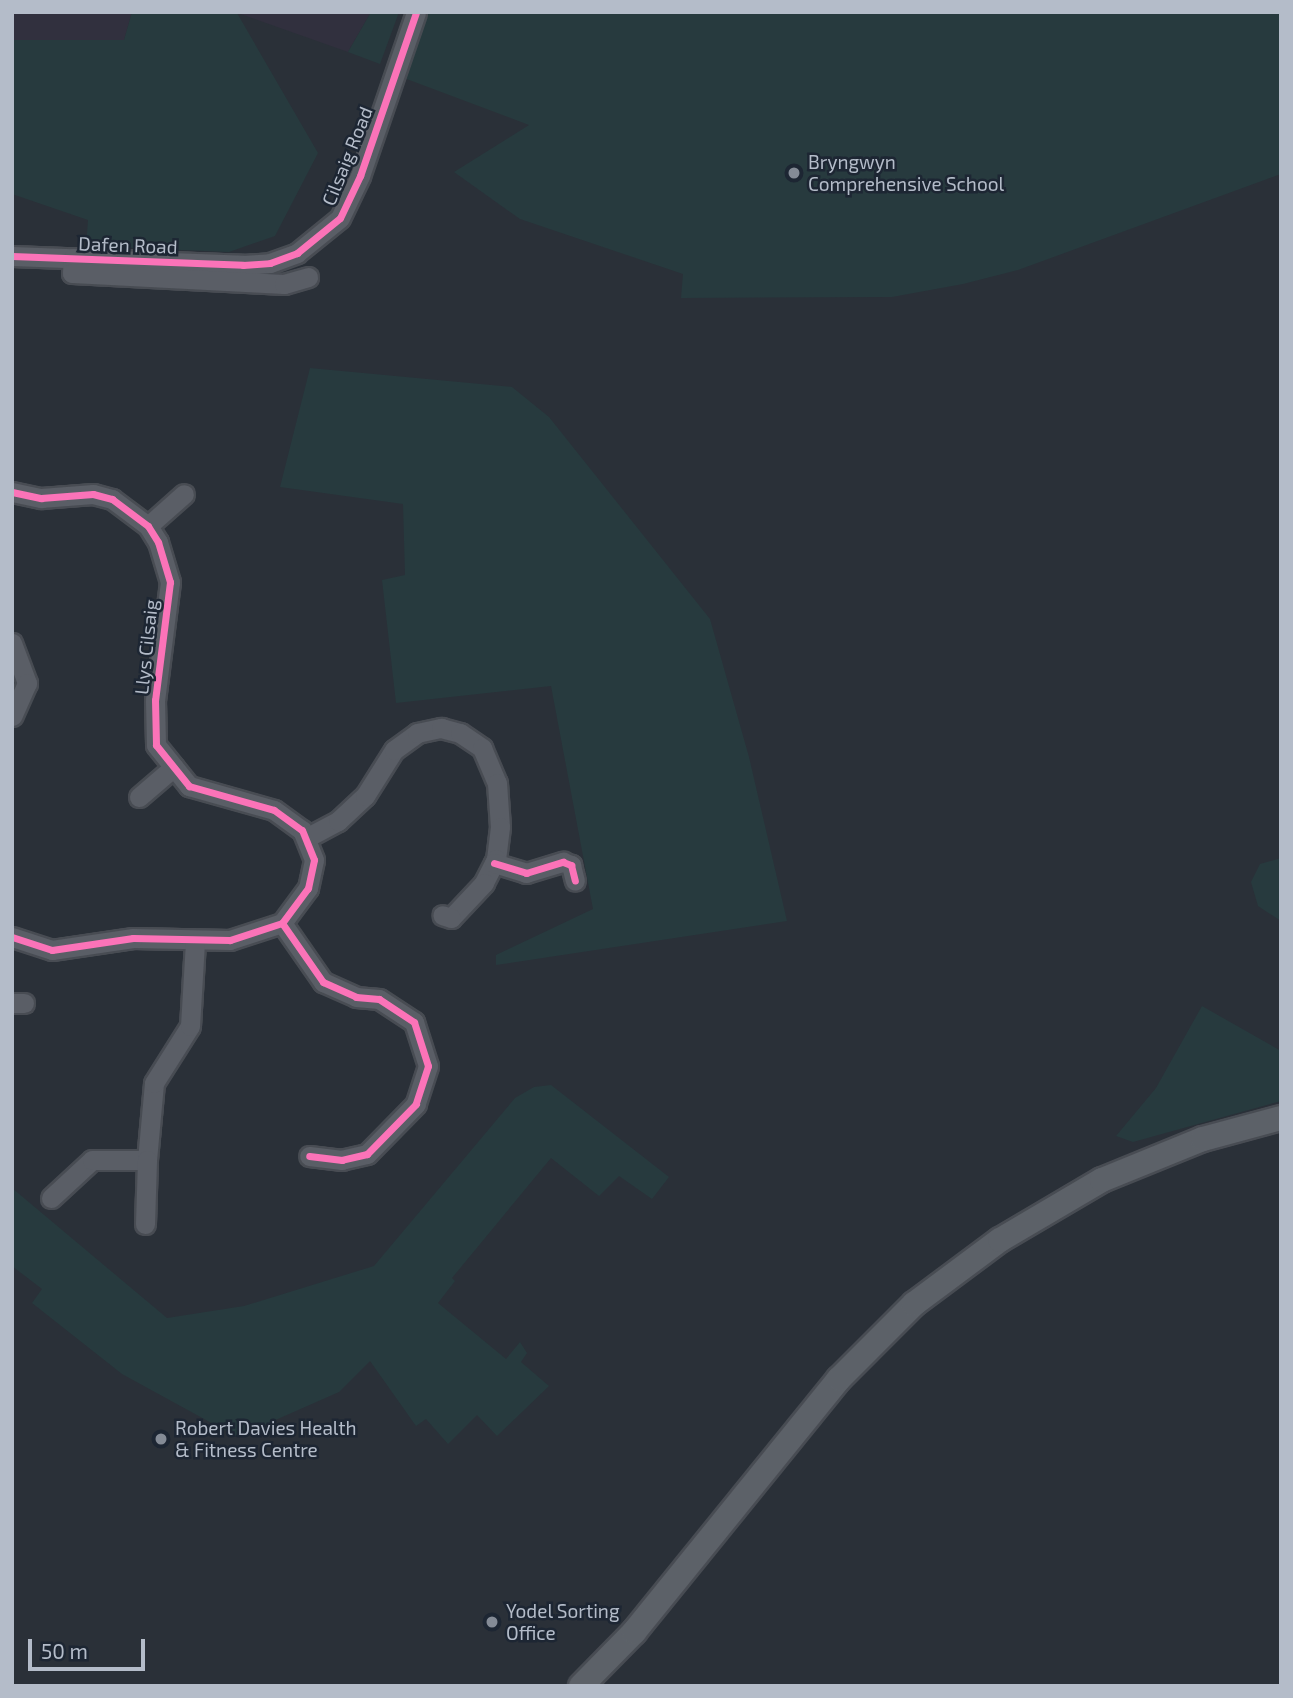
<!DOCTYPE html>
<html>
<head>
<meta charset="utf-8">
<style>
  body { margin:0 }
  #map { position:relative; width:1293px; height:1698px; overflow:hidden; background:#2a3038; font-family:"Exo 2",sans-serif }
  div>[style] { position:absolute }
  .medical>* { inset:0; background:#31303e }
  .green>* { inset:0; background:#273a3e }
  .roads { filter:drop-shadow(2px 0 #484c53) drop-shadow(-2px 0 #484c53) drop-shadow(0 2px #484c53) drop-shadow(0 -2px #484c53) }
  .minor>* { height:19px; margin:-9.5px; padding:0 9.5px; transform-origin:9.5px; border-radius:9.5px; background:#5a5e66 }
  .major>* { height:24px; margin:-12px; padding:0 12px; transform-origin:12px; border-radius:12px; background:#5c6168 }
  .cycleway>* { height:7px; margin:-3.5px; padding:0 3.5px; transform-origin:3.5px; border-radius:3.5px; background:#fb73b8 }
  .dots>* { width:19px; height:19px; translate:-50% -50%; box-sizing:border-box; border:4px solid #1d2633; border-radius:50% }
  span { translate:-50% -50%; white-space:nowrap; text-align:center; line-height:1.15; -webkit-text-stroke:5px #1d2633; paint-order:stroke }
  .street-label { font-size:19px; color:#b4bcc9 }
  .poi-label { font-size:19px; color:#b4bcc9 }
  .left { translate:0 -50%; text-align:left }
  .frame { position:absolute; inset:0; border:14px solid #b4bcc9; pointer-events:none }
  .scale { position:absolute; left:28px; top:1639px; width:117px; height:32px; box-sizing:border-box; border:4px solid #b4bcc9; border-top:0; padding-left:9px; font-size:21px; line-height:24px; white-space:nowrap; color:#b4bcc9; -webkit-text-stroke:5px #1d2633; paint-order:stroke }
</style>
</head>
<body>
<div id="map">
  <div class="medical">
    <i style="clip-path:polygon(12px 12px,132px 12px,124px 40px,12px 40px)"></i>
    <i style="clip-path:polygon(235px 12px,371px 12px,348px 52px)"></i>
  </div>
  <div class="green">
    <i style="clip-path:polygon(132px 12px,237px 13px,318px 153px,275px 236px,229px 252px,86px 246px,88px 220px,12px 194px,12px 40px,124px 40px)"></i>
    <i style="clip-path:polygon(371px 12px,399px 12px,380px 64px,348px 52px)"></i>
    <i style="clip-path:polygon(427px 12px,1281px 12px,1281px 174px,1018px 270px,963px 284px,892px 297px,681px 298px,683px 274px,520px 219px,454px 172px,529px 125px,404px 78px)"></i>
    <i style="clip-path:polygon(310px 368px,512px 387px,549px 417px,710px 619px,749px 757px,787px 921px,496px 965px,496px 955px,593px 909px,551px 686px,396px 703px,382px 580px,405px 575px,403px 504px,280px 487px)"></i>
    <i style="clip-path:polygon(1281px 858px,1281px 921px,1258px 906px,1251px 882px,1260px 864px)"></i>
    <i style="clip-path:polygon(1202px 1006px,1281px 1051px,1281px 1101px,1133px 1142px,1116px 1136px,1156px 1088px)"></i>
    <i style="clip-path:polygon(551px 1085px,669px 1177px,652px 1199px,619px 1176px,599px 1196px,551px 1158px,452px 1278px,455px 1281px,438px 1303px,506px 1359px,520px 1342px,527px 1353px,521px 1362px,549px 1386px,497px 1436px,477px 1415px,448px 1444px,426px 1419px,416px 1426px,370px 1361px,339px 1392px,237px 1437px,122px 1374px,32px 1303px,42px 1289px,12px 1266px,12px 1188px,167px 1318px,244px 1306px,374px 1266px,515px 1098px,534px 1087px)"></i>
  </div>
  <div class="roads">
    <div class="minor">
      <i style="left:12px;top:256px;width:231px;rotate:2.2deg"></i>
      <i style="left:243px;top:265px;width:27px;rotate:-4deg"></i>
      <i style="left:270px;top:263px;width:29px;rotate:-20deg"></i>
      <i style="left:297px;top:253px;width:55px;rotate:-39.1deg"></i>
      <i style="left:340px;top:218px;width:47px;rotate:-64.5deg"></i>
      <i style="left:360px;top:176px;width:173px;rotate:-71.1deg"></i>
      <i style="left:73px;top:258px;width:15px;rotate:94deg"></i>
      <i style="left:72px;top:273px;width:212px;rotate:3deg"></i>
      <i style="left:284px;top:284px;width:25px;rotate:-16deg"></i>
      <i style="left:12px;top:492px;width:30px;rotate:12deg"></i>
      <i style="left:41px;top:498px;width:52px;rotate:-4.4deg"></i>
      <i style="left:93px;top:494px;width:20px;rotate:15deg"></i>
      <i style="left:112px;top:499px;width:45px;rotate:36.9deg"></i>
      <i style="left:148px;top:526px;width:19px;rotate:58deg"></i>
      <i style="left:158px;top:542px;width:42px;rotate:73.3deg"></i>
      <i style="left:170px;top:582px;width:119px;rotate:97.2deg"></i>
      <i style="left:155px;top:700px;width:45px;rotate:88.7deg"></i>
      <i style="left:156px;top:745px;width:53px;rotate:51.2deg"></i>
      <i style="left:189px;top:786px;width:88px;rotate:15.8deg"></i>
      <i style="left:274px;top:810px;width:34px;rotate:36deg"></i>
      <i style="left:302px;top:830px;width:32px;rotate:68deg"></i>
      <i style="left:314px;top:860px;width:29px;rotate:102deg"></i>
      <i style="left:308px;top:888px;width:44px;rotate:126.6deg"></i>
      <i style="left:282px;top:923px;width:55px;rotate:161.9deg"></i>
      <i style="left:230px;top:940px;width:97px;rotate:-178.8deg"></i>
      <i style="left:133px;top:938px;width:82px;rotate:171.6deg"></i>
      <i style="left:52px;top:950px;width:42px;rotate:-162deg"></i>
      <i style="left:148px;top:526px;width:48px;rotate:-41.6deg"></i>
      <i style="left:12px;top:643px;width:43px;rotate:69.4deg"></i>
      <i style="left:27px;top:683px;width:36px;rotate:114deg"></i>
      <i style="left:139px;top:797px;width:46px;rotate:-40.6deg"></i>
      <i style="left:306px;top:838px;width:36px;rotate:-28deg"></i>
      <i style="left:338px;top:821px;width:37px;rotate:-43deg"></i>
      <i style="left:365px;top:796px;width:54px;rotate:-57.8deg"></i>
      <i style="left:394px;top:750px;width:29px;rotate:-36deg"></i>
      <i style="left:417px;top:733px;width:25px;rotate:-12deg"></i>
      <i style="left:441px;top:728px;width:20px;rotate:15deg"></i>
      <i style="left:460px;top:733px;width:27px;rotate:34deg"></i>
      <i style="left:482px;top:748px;width:38px;rotate:67deg"></i>
      <i style="left:497px;top:783px;width:44px;rotate:86.1deg"></i>
      <i style="left:500px;top:827px;width:32px;rotate:97deg"></i>
      <i style="left:496px;top:859px;width:27px;rotate:117deg"></i>
      <i style="left:484px;top:883px;width:48px;rotate:133.3deg"></i>
      <i style="left:451px;top:918px;width:9px;rotate:-162deg"></i>
      <i style="left:494px;top:863px;width:34px;rotate:17deg"></i>
      <i style="left:526px;top:873px;width:39px;rotate:-17deg"></i>
      <i style="left:563px;top:862px;width:9px;rotate:21deg"></i>
      <i style="left:571px;top:865px;width:16px;rotate:76deg"></i>
      <i style="left:282px;top:923px;width:72px;rotate:55.2deg"></i>
      <i style="left:323px;top:982px;width:36px;rotate:24deg"></i>
      <i style="left:356px;top:997px;width:23px;rotate:5deg"></i>
      <i style="left:379px;top:999px;width:42px;rotate:33.3deg"></i>
      <i style="left:414px;top:1022px;width:46px;rotate:72.3deg"></i>
      <i style="left:428px;top:1066px;width:40px;rotate:108deg"></i>
      <i style="left:416px;top:1104px;width:70px;rotate:134.4deg"></i>
      <i style="left:367px;top:1154px;width:26px;rotate:167deg"></i>
      <i style="left:342px;top:1160px;width:33px;rotate:-173deg"></i>
      <i style="left:12px;top:1003px;width:12px"></i>
      <i style="left:51px;top:1198px;width:56px;rotate:-42.8deg"></i>
      <i style="left:92px;top:1160px;width:55px"></i>
      <i style="left:147px;top:1160px;width:77px;rotate:-84.8deg"></i>
      <i style="left:154px;top:1083px;width:67px;rotate:-57.7deg"></i>
      <i style="left:190px;top:1026px;width:83px;rotate:-86.6deg"></i>
      <i style="left:145px;top:1224px;width:64px;rotate:-88.2deg"></i>
    </div>
    <div class="major">
      <i style="left:581px;top:1686px;width:76px;rotate:-45.5deg"></i>
      <i style="left:634px;top:1632px;width:326px;rotate:-51deg"></i>
      <i style="left:839px;top:1379px;width:106px;rotate:-45deg"></i>
      <i style="left:914px;top:1304px;width:107px;rotate:-36.7deg"></i>
      <i style="left:1000px;top:1240px;width:118px;rotate:-30.5deg"></i>
      <i style="left:1102px;top:1180px;width:109px;rotate:-22.1deg"></i>
      <i style="left:1203px;top:1139px;width:81px;rotate:-15.1deg"></i>
    </div>
  </div>
  <div class="cycleway">
    <i style="left:12px;top:256px;width:231px;rotate:2.2deg"></i>
    <i style="left:243px;top:265px;width:27px;rotate:-4deg"></i>
    <i style="left:270px;top:263px;width:29px;rotate:-20deg"></i>
    <i style="left:297px;top:253px;width:55px;rotate:-39.1deg"></i>
    <i style="left:340px;top:218px;width:47px;rotate:-64.5deg"></i>
    <i style="left:360px;top:176px;width:173px;rotate:-71.1deg"></i>
    <i style="left:12px;top:492px;width:30px;rotate:12deg"></i>
    <i style="left:41px;top:498px;width:52px;rotate:-4.4deg"></i>
    <i style="left:93px;top:494px;width:20px;rotate:15deg"></i>
    <i style="left:112px;top:499px;width:45px;rotate:36.9deg"></i>
    <i style="left:148px;top:526px;width:19px;rotate:58deg"></i>
    <i style="left:158px;top:542px;width:42px;rotate:73.3deg"></i>
    <i style="left:170px;top:582px;width:119px;rotate:97.2deg"></i>
    <i style="left:155px;top:700px;width:45px;rotate:88.7deg"></i>
    <i style="left:156px;top:745px;width:53px;rotate:51.2deg"></i>
    <i style="left:189px;top:786px;width:88px;rotate:15.8deg"></i>
    <i style="left:274px;top:810px;width:34px;rotate:36deg"></i>
    <i style="left:302px;top:830px;width:32px;rotate:68deg"></i>
    <i style="left:314px;top:860px;width:29px;rotate:102deg"></i>
    <i style="left:308px;top:888px;width:44px;rotate:126.6deg"></i>
    <i style="left:282px;top:923px;width:55px;rotate:161.9deg"></i>
    <i style="left:230px;top:940px;width:97px;rotate:-178.8deg"></i>
    <i style="left:133px;top:938px;width:82px;rotate:171.6deg"></i>
    <i style="left:52px;top:950px;width:42px;rotate:-162deg"></i>
    <i style="left:494px;top:863px;width:34px;rotate:17deg"></i>
    <i style="left:526px;top:873px;width:39px;rotate:-17deg"></i>
    <i style="left:563px;top:862px;width:9px;rotate:21deg"></i>
    <i style="left:571px;top:865px;width:16px;rotate:76deg"></i>
    <i style="left:282px;top:923px;width:72px;rotate:55.2deg"></i>
    <i style="left:323px;top:982px;width:36px;rotate:24deg"></i>
    <i style="left:356px;top:997px;width:23px;rotate:5deg"></i>
    <i style="left:379px;top:999px;width:42px;rotate:33.3deg"></i>
    <i style="left:414px;top:1022px;width:46px;rotate:72.3deg"></i>
    <i style="left:428px;top:1066px;width:40px;rotate:108deg"></i>
    <i style="left:416px;top:1104px;width:70px;rotate:134.4deg"></i>
    <i style="left:367px;top:1154px;width:26px;rotate:167deg"></i>
    <i style="left:342px;top:1160px;width:33px;rotate:-173deg"></i>
  </div>
  <div class="dots">
    <i style="left:794px;top:173px;background:#848b96"></i>
    <i style="left:161px;top:1439px;background:#848b96"></i>
    <i style="left:492px;top:1622px;background:#848b96"></i>
  </div>
  <div class="street-label">
    <span style="left:347px;top:156px;rotate:-68deg">Cilsaig Road</span>
    <span style="left:128px;top:245px;rotate:2deg">Dafen Road</span>
    <span style="left:146px;top:647px;rotate:-84deg">Llys Cilsaig</span>
  </div>
  <div class="poi-label">
    <span class="left" style="left:808px;top:173px">Bryngwyn<br>Comprehensive School</span>
    <span class="left" style="left:175px;top:1439px">Robert Davies Health<br>&amp; Fitness Centre</span>
    <span class="left" style="left:506px;top:1622px">Yodel Sorting<br>Office</span>
  </div>
  <div class="frame"></div>
  <div class="scale">50 m</div>
</div>
</body>
</html>
